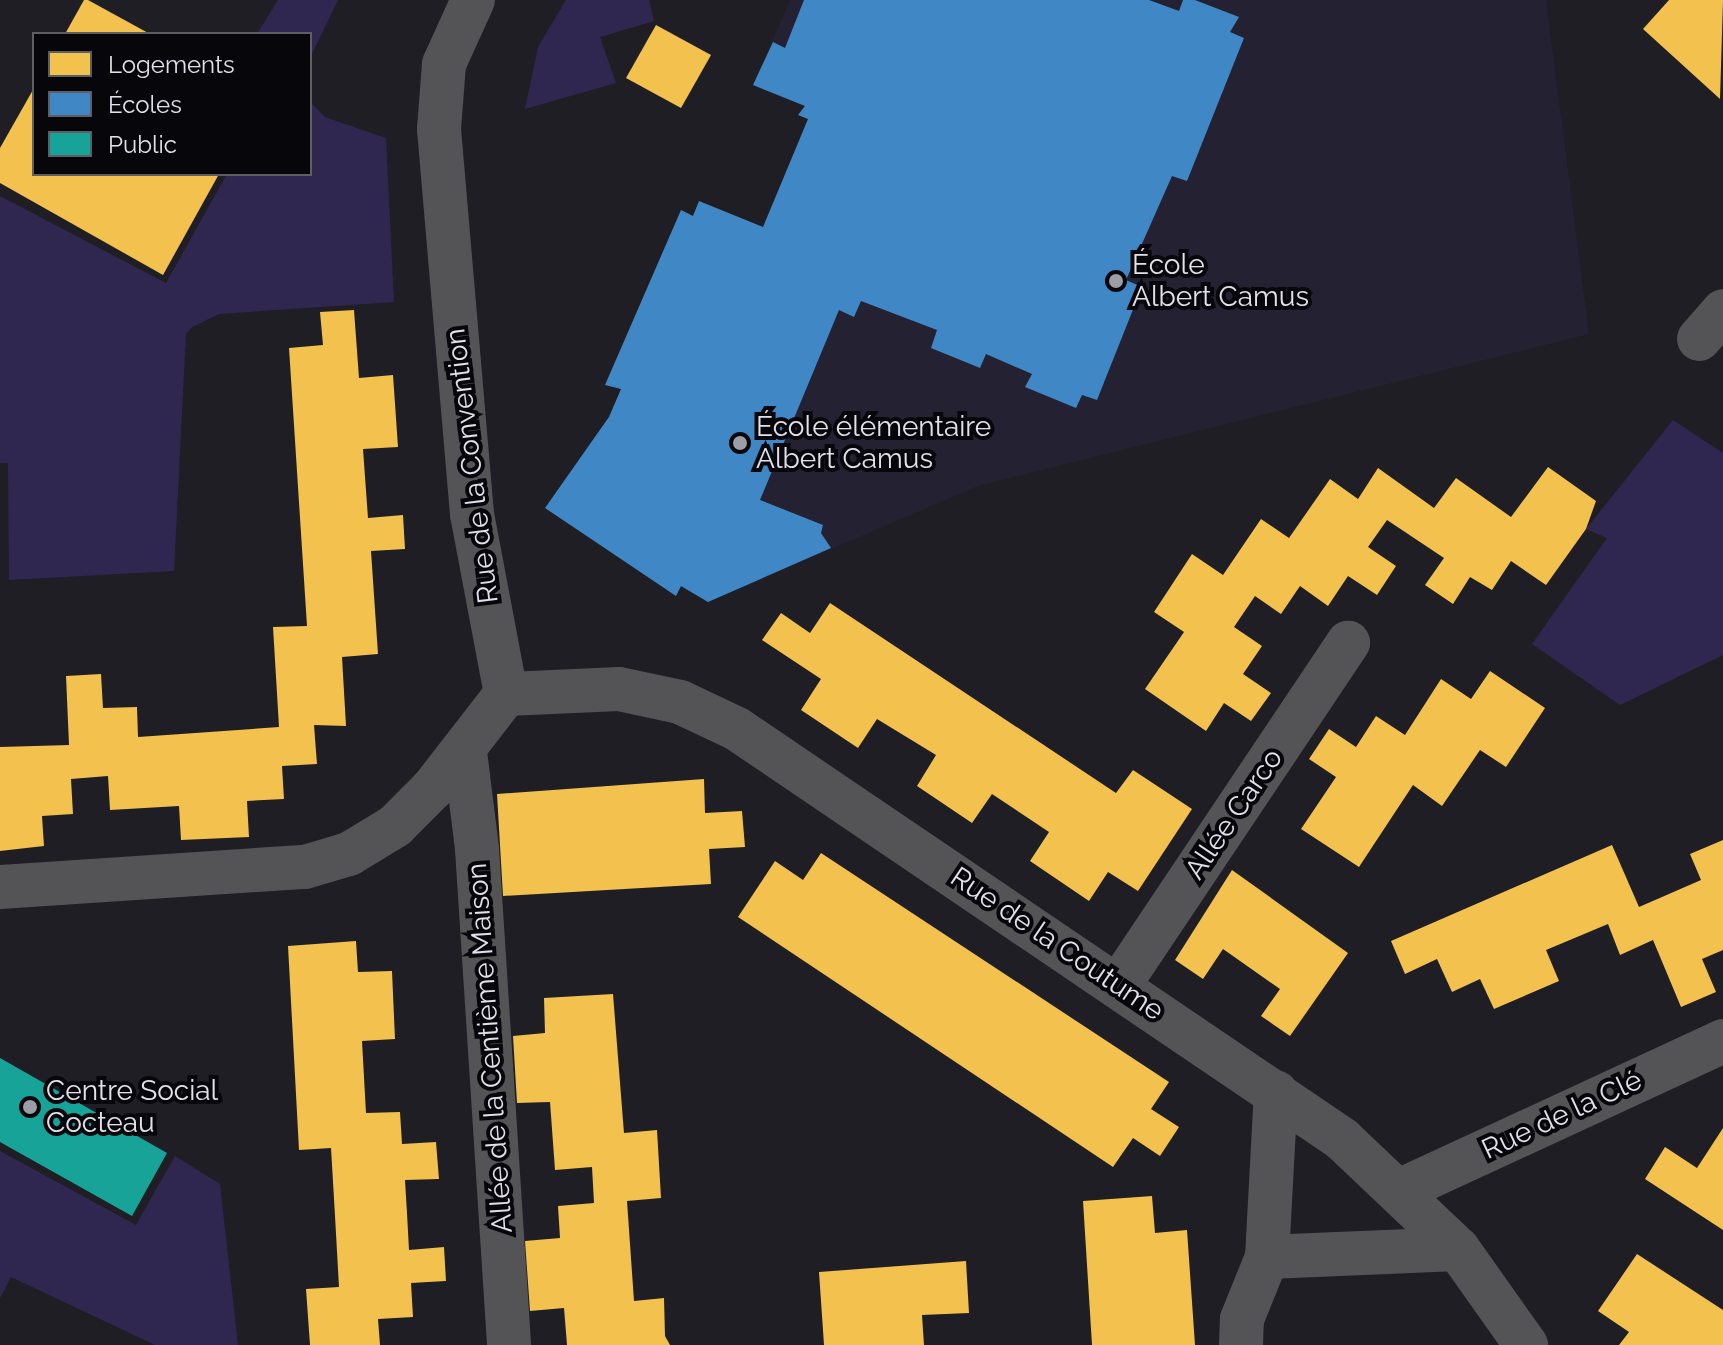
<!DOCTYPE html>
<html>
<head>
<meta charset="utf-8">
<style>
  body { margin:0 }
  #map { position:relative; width:1723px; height:1345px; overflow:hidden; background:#1e1e24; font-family:Raleway,sans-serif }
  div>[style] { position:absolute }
  .built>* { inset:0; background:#242133 }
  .green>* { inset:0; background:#302750 }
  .homes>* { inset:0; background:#f2c14e }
  .schools>* { inset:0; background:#3f88c5 }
  .public>* { inset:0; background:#17a398 }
  .street>* { height:44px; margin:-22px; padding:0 22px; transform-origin:22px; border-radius:22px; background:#545356 }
  .dots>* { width:22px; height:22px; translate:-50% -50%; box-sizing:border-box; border:4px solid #07060b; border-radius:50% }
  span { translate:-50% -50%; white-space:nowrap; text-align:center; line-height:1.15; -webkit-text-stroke:8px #07060b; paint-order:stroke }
  .poi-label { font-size:28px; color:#e2e1eb }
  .left { translate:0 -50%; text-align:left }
  .street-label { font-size:28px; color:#e2e1eb }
  .legend { position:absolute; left:32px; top:32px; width:280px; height:144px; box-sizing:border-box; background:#07060b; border:2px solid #5f5e65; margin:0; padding:10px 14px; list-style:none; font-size:24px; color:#e2e1eb }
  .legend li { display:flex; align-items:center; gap:16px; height:40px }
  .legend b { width:40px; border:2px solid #5f5e65 }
</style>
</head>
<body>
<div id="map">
  <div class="built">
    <i style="clip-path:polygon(790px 0,1546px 0,1589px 334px,978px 486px,708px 602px,681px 587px,676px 596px,545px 508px,609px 416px,621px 389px,605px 385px,681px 210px,693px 216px,699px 201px,763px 227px,808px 119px,798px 115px,804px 106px,753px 85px)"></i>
  </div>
  <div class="green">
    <i style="clip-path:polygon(278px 0,338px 0,310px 58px,310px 34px,257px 34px)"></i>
    <i style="clip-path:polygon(566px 0,649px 0,654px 21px,600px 37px,616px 83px,525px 109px,538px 47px)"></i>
    <i style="clip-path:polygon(310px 102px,325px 117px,386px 138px,394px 302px,219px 314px,192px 327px,186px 334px,174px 571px,9px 580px,8px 463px,0 463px,0 196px,166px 283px,227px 174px,310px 174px)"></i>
    <i style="clip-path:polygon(1673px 420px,1723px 453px,1723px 655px,1620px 705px,1532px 644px,1607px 538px,1586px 529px)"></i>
    <i style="clip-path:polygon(0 1151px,136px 1225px,175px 1156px,220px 1184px,238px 1345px,155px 1345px,11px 1277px,0 1298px)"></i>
  </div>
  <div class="homes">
    <i style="clip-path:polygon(84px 0,88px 0,150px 34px,65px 34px)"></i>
    <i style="clip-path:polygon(1669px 0,1723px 0,1720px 99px,1643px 29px)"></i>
    <i style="clip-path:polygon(656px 25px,711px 55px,681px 108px,626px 78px)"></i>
    <i style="clip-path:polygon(34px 88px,34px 174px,219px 174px,163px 275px,0 183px,0 148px)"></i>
    <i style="clip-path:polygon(354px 310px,359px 378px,393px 375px,398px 447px,363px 449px,368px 518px,403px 515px,405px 549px,371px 551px,378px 654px,342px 657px,346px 726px,314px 725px,317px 764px,282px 766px,284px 799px,247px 801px,249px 837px,181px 840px,179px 806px,110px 810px,108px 776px,71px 779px,73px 814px,42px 816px,44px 846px,0 851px,0 747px,69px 745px,66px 676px,101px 674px,103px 708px,137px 707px,138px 737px,279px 727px,273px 627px,307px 626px,289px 348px,323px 345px,320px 312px)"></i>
    <i style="clip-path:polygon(1548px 467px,1596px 501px,1586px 529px,1546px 585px,1511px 561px,1492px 590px,1470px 577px,1453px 604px,1425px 585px,1444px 558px,1387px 520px,1368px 547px,1396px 566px,1377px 595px,1348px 576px,1328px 606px,1300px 586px,1281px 614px,1255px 596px,1234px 627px,1262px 646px,1243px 674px,1271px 693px,1251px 721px,1224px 703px,1206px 731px,1145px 689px,1184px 632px,1154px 612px,1192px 554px,1223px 575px,1261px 519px,1289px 538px,1330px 479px,1358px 499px,1378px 468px,1434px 508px,1456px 478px,1511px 517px)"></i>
    <i style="clip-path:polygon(830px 603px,1116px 793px,1133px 770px,1192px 809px,1138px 891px,1108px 872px,1089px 901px,1030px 861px,1049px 832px,992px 794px,972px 823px,917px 786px,936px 755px,877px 719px,858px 748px,801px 710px,821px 679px,762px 640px,781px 613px,810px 633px)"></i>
    <i style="clip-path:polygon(1490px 671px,1545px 708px,1506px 767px,1480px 750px,1442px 806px,1413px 785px,1359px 867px,1301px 829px,1336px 777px,1309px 759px,1329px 729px,1356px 747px,1376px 716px,1405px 735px,1441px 679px,1471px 699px)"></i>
    <i style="clip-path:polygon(704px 779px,705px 813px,742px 811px,745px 847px,709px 849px,711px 884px,503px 896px,497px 794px)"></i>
    <i style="clip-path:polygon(1723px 840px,1723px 950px,1702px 959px,1716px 992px,1681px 1007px,1653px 940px,1620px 955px,1608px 924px,1546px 950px,1559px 981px,1494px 1009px,1480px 979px,1452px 992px,1437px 959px,1405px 974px,1391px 941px,1612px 845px,1639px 907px,1701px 880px,1690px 854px)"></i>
    <i style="clip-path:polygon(821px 853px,1169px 1082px,1151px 1109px,1179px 1127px,1160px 1156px,1133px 1138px,1113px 1167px,738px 917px,775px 861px,803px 880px)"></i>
    <i style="clip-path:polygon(1232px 870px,1348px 953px,1290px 1036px,1261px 1016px,1280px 989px,1223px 949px,1203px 979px,1175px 960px)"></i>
    <i style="clip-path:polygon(356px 941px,358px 972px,392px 971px,395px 1039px,362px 1041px,366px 1113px,400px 1112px,402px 1144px,436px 1142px,439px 1179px,405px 1180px,407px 1213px,409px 1250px,444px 1247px,446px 1281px,411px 1283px,413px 1317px,378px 1319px,380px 1345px,310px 1345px,306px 1289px,339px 1287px,335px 1216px,331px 1148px,299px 1150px,288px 946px)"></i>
    <i style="clip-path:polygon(613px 994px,624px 1133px,657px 1130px,661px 1198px,627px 1201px,634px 1301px,664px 1298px,665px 1336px,670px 1345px,567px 1345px,564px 1308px,530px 1311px,525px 1241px,560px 1238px,558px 1206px,594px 1203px,592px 1167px,555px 1170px,550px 1102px,517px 1103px,513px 1036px,545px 1033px,544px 998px)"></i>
    <i style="clip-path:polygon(1723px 1128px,1723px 1230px,1645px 1179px,1665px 1147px,1697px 1168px)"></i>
    <i style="clip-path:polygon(1152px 1196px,1155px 1233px,1187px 1230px,1195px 1345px,1092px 1345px,1083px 1201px)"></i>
    <i style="clip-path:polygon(1637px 1254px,1723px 1310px,1723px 1345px,1619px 1345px,1629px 1332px,1598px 1311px)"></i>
    <i style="clip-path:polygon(966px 1261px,969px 1313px,922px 1315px,924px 1345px,824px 1345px,819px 1272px)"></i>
  </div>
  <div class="schools">
    <i style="clip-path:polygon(804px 0,1149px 0,1179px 11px,1183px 0,1195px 0,1239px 17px,1230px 32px,1244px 38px,1187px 181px,1172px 176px,1126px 280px,1142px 287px,1097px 400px,1082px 395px,1076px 408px,1025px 387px,1032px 374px,986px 354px,980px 368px,931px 348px,937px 330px,861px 301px,854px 317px,839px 310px,760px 500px,823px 525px,821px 533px,831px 548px,708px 602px,681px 586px,676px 596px,545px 508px,609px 417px,621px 389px,605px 385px,681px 210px,693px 216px,699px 201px,763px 227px,808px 119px,798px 115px,805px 106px,753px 85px,773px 42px,785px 48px)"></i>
  </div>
  <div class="public">
    <i style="clip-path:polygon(0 1058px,167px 1153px,132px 1216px,0 1142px)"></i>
  </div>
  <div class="street">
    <i style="left:1699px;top:339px;width:37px;rotate:-49deg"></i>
    <i style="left:506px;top:694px;width:113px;rotate:-2.5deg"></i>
    <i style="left:619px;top:689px;width:62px;rotate:12deg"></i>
    <i style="left:680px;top:702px;width:63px;rotate:25.3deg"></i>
    <i style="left:737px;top:729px;width:731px;rotate:34.12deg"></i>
    <i style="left:1342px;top:1139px;width:160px;rotate:43.5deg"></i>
    <i style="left:1458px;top:1249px;width:118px;rotate:54.7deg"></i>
    <i style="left:465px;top:752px;width:98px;rotate:82.9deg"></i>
    <i style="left:477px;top:849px;width:497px;rotate:86.3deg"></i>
    <i style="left:0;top:887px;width:306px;rotate:-3.8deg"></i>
    <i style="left:305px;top:867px;width:46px;rotate:-16.5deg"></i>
    <i style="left:349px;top:854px;width:54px;rotate:-31.3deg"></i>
    <i style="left:395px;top:826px;width:54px;rotate:-45deg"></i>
    <i style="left:433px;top:788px;width:119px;rotate:-52.2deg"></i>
    <i style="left:506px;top:694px;width:183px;rotate:-100.7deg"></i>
    <i style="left:472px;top:514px;width:386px;rotate:-94.9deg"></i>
    <i style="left:439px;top:129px;width:65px;rotate:-85.6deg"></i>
    <i style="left:444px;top:64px;width:70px;rotate:-65.6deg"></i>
    <i style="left:1119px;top:985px;width:412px;rotate:-56.2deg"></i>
    <i style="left:1401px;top:1190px;width:355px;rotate:-24.8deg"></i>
    <i style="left:1267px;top:1257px;width:191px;rotate:-2.4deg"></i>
    <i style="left:1241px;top:1345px;width:26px;rotate:-88deg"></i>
    <i style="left:1242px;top:1319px;width:67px;rotate:-68deg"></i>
    <i style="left:1267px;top:1257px;width:165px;rotate:-86.9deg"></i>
  </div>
  <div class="dots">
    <i style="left:1116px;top:281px;background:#9d9da5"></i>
    <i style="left:740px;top:443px;background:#9d9da5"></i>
    <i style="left:30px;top:1107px;background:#9d9da5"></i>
  </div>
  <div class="poi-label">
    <span class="left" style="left:1132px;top:281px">École<br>Albert Camus</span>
    <span class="left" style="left:756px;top:443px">École élémentaire<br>Albert Camus</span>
    <span class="left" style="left:46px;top:1107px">Centre Social<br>Cocteau</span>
  </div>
  <div class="street-label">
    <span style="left:472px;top:466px;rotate:-97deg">Rue de la Convention</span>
    <span style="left:1234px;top:814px;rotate:-56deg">Allée Carco</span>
    <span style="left:1057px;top:944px;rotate:34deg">Rue de la Coutume</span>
    <span style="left:490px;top:1048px;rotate:-94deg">Allée de la Centième Maison</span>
    <span style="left:1562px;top:1115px;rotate:-25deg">Rue de la Clé</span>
  </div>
  <ul class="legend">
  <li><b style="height:22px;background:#f2c14e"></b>Logements</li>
  <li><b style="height:22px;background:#3f88c5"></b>Écoles</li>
  <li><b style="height:22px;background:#17a398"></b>Public</li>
  </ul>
</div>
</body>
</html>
